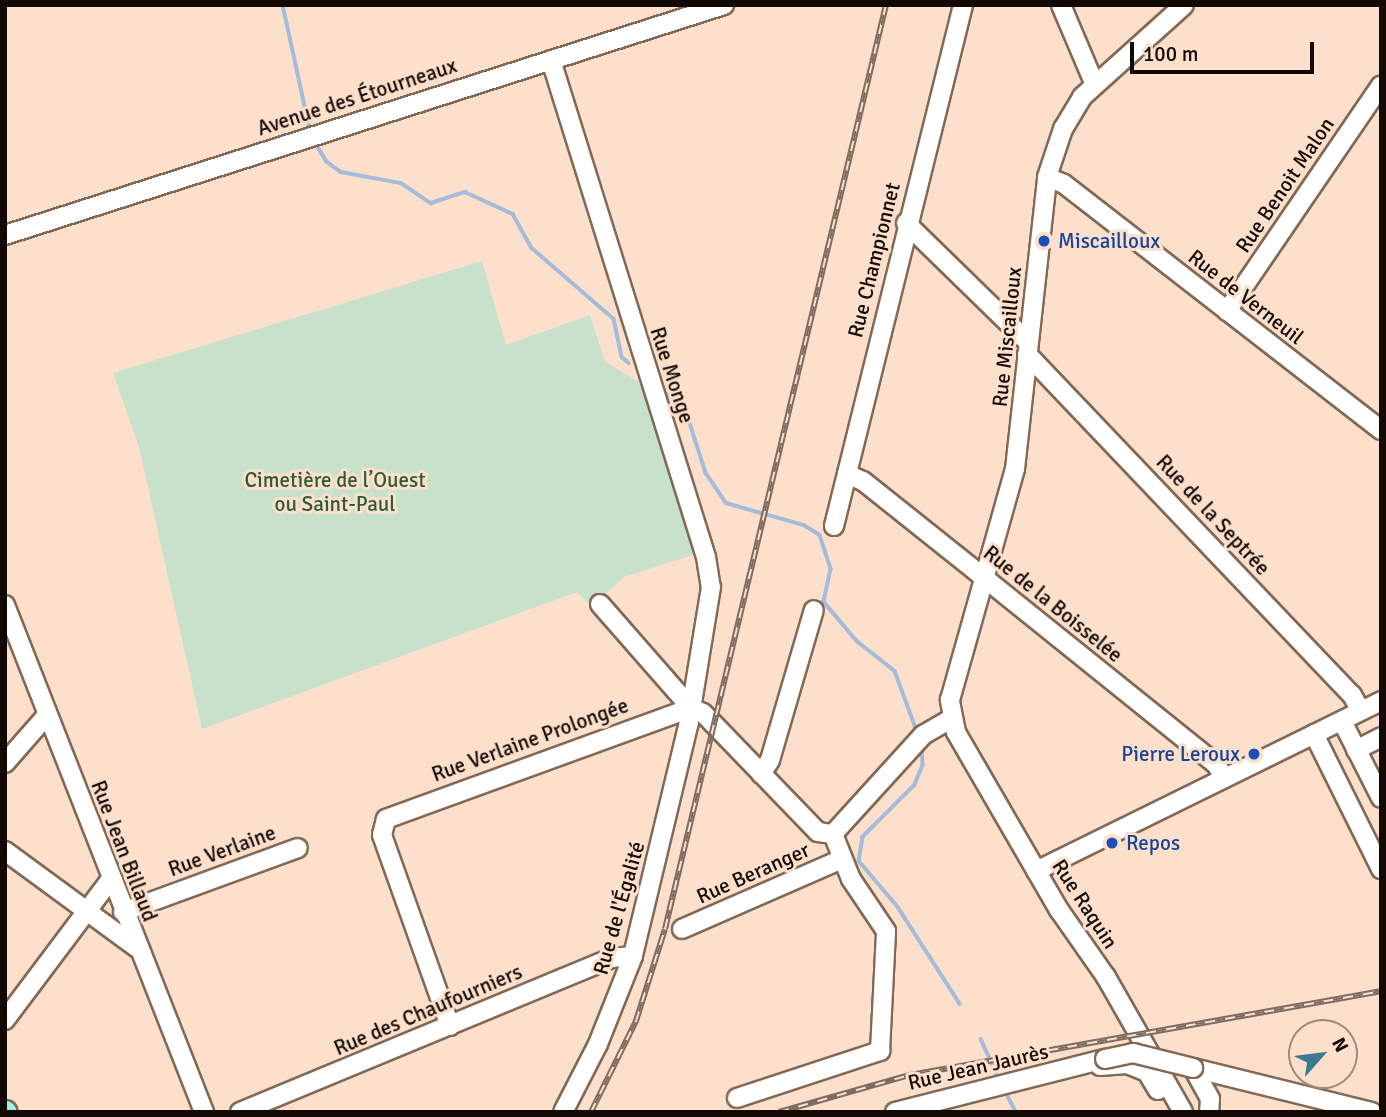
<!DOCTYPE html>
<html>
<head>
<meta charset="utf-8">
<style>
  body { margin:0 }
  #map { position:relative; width:1386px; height:1117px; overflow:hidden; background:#fde0cb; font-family:Signika,sans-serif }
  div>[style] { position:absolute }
  .green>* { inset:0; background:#c7e1ca }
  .stream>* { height:3.5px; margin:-1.75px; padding:0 1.75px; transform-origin:1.75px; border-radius:1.75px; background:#a4bbd9 }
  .roads { filter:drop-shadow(2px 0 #826956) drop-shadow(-2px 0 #826956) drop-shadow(0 2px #826956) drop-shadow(0 -2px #826956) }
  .minor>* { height:18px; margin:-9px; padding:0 9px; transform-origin:9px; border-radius:9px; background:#fff }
  .major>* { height:21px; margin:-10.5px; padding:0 10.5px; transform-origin:10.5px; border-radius:10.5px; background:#9af2e6 }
  .rail>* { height:6px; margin-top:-3px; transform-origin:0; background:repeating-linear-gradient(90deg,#fde0cb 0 10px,#7f6c60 0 20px); box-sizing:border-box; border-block:2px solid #7f6c60 }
  .bridges { filter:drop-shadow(2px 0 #826956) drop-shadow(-2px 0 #826956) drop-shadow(0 2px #826956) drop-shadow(0 -2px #826956) }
  .minor-bridge>* { height:18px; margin:-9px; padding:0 9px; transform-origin:9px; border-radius:9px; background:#fff }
  .dots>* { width:19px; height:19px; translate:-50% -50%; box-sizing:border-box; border:4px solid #fde0cb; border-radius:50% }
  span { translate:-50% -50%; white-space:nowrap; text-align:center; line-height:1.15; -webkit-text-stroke:6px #fde0cb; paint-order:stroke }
  .street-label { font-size:21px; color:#120904 }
  .transit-label { font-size:21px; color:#164399 }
  .left { translate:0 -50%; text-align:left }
  .right { translate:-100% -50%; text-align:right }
  .park-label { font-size:21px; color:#2c5b36 }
  .frame { position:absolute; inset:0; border:7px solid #120904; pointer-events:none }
  .north { position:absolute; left:1288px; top:1019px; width:70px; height:70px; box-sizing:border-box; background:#fde0cb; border:2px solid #9f8a7b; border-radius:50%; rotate:62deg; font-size:19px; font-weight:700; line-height:28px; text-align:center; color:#120904 }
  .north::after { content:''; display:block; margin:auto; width:24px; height:32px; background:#3b7a8e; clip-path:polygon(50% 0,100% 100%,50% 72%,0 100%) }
  .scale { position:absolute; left:1130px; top:42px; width:184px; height:32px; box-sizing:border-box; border:4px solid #120904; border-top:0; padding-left:9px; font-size:21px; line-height:24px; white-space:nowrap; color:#120904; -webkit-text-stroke:5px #fde0cb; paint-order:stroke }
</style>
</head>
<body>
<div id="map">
  <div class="green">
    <i style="clip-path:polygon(482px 261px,506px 345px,590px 315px,605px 362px,643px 384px,696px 554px,624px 577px,592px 607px,577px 592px,202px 729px,139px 447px,113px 373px)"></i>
  </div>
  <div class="stream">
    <i style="left:283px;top:5px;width:122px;rotate:77.7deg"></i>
    <i style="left:318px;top:147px;width:17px;rotate:59deg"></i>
    <i style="left:327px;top:162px;width:17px;rotate:36deg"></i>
    <i style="left:341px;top:172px;width:61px;rotate:10.4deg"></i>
    <i style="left:401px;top:183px;width:36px;rotate:34deg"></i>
    <i style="left:431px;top:203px;width:36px;rotate:-18deg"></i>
    <i style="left:465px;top:192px;width:53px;rotate:24.6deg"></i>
    <i style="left:513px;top:214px;width:39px;rotate:61deg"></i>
    <i style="left:532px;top:248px;width:108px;rotate:40.9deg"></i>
    <i style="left:614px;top:319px;width:39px;rotate:78deg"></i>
    <i style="left:622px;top:357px;width:9px;rotate:41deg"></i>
    <i style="left:668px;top:394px;width:33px;rotate:51deg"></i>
    <i style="left:689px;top:420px;width:56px;rotate:72.2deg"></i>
    <i style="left:706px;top:473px;width:36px;rotate:56deg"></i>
    <i style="left:726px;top:503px;width:81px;rotate:15.8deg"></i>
    <i style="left:804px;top:525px;width:19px;rotate:32deg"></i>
    <i style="left:820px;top:535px;width:36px;rotate:72deg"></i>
    <i style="left:831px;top:569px;width:34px;rotate:102deg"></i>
    <i style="left:824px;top:602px;width:51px;rotate:49.8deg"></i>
    <i style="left:857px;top:641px;width:48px;rotate:38.3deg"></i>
    <i style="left:895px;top:671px;width:64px;rotate:69.9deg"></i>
    <i style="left:922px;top:745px;width:20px;rotate:87deg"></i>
    <i style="left:923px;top:765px;width:22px;rotate:112deg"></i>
    <i style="left:915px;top:785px;width:74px;rotate:135deg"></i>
    <i style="left:863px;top:837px;width:24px;rotate:99deg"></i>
    <i style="left:859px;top:861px;width:60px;rotate:49.7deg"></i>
    <i style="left:898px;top:907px;width:115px;rotate:57.4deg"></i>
    <i style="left:981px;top:1039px;width:44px;rotate:65.8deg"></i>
    <i style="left:1004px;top:1089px;width:26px;rotate:62deg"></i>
  </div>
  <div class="roads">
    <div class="minor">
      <i style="left:1061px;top:5px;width:87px;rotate:67deg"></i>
      <i style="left:551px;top:60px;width:521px;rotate:72.68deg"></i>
      <i style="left:706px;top:557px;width:30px;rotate:81deg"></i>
      <i style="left:711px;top:587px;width:137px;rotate:99.3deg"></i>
      <i style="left:689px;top:722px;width:241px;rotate:103.5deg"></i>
      <i style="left:633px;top:956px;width:95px;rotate:111.7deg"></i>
      <i style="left:598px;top:1044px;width:76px;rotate:117.2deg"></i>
      <i style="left:1047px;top:177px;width:18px;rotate:22deg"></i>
      <i style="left:1064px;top:184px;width:401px;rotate:37.8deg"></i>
      <i style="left:906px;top:223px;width:170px;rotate:44.3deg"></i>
      <i style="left:5px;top:235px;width:755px;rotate:-17.74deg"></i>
      <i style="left:1227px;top:311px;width:273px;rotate:-55.7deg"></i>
      <i style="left:1027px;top:354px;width:471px;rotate:46.4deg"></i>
      <i style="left:1352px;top:695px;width:18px;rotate:61deg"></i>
      <i style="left:847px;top:474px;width:17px;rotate:24deg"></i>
      <i style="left:863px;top:481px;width:146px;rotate:38.6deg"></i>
      <i style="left:977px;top:572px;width:307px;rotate:38.8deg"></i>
      <i style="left:1216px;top:764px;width:16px;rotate:60deg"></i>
      <i style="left:834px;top:526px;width:537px;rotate:-76.09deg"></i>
      <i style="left:600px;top:604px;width:138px;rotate:48.8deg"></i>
      <i style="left:691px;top:708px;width:13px;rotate:23deg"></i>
      <i style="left:703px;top:713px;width:165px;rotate:46deg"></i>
      <i style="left:818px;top:832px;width:15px;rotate:8deg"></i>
      <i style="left:5px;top:605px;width:545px;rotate:68.57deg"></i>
      <i style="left:1342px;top:721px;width:86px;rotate:63.1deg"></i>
      <i style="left:1314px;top:734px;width:151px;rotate:63.6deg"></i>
      <i style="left:1356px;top:750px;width:28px;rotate:-27deg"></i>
      <i style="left:5px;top:763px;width:64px;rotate:-48.8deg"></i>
      <i style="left:761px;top:774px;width:17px;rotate:-57deg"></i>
      <i style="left:770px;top:760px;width:156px;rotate:-73.7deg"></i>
      <i style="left:833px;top:834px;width:134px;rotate:-47.7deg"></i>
      <i style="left:923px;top:735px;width:32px;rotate:-30deg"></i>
      <i style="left:5px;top:851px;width:164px;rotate:36.3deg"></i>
      <i style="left:1036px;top:871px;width:385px;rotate:-26.2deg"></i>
      <i style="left:123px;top:912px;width:186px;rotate:-20.1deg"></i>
      <i style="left:682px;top:929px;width:175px;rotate:-23.6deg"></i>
      <i style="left:5px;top:1020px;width:176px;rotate:-53.1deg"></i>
      <i style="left:450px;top:1026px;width:203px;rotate:-109.6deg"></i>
      <i style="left:382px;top:835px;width:16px;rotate:-76deg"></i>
      <i style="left:386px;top:819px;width:325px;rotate:-20deg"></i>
      <i style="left:1100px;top:1066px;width:27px;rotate:-4deg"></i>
      <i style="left:1127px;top:1064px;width:22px;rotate:22deg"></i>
      <i style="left:1147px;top:1072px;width:21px;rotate:59deg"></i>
      <i style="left:1193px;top:1068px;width:184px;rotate:13.8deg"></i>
      <i style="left:1193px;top:1068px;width:35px;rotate:61deg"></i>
      <i style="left:1210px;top:1099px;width:13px;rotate:94deg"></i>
      <i style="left:737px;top:1098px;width:151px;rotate:-18.2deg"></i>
      <i style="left:880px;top:1051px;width:120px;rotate:-87.1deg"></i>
      <i style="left:886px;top:931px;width:63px;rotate:-123.9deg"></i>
      <i style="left:851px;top:879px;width:48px;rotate:-111.8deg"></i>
      <i style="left:240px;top:1112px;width:402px;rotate:-22.5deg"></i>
      <i style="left:611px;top:958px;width:22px;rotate:-5deg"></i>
      <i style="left:895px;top:1112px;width:217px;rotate:-14.2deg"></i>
      <i style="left:1183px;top:1112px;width:155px;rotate:-119.7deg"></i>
      <i style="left:1106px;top:977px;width:82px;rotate:-125deg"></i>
      <i style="left:1059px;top:910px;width:206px;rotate:-120.1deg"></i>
      <i style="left:956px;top:732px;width:33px;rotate:-101deg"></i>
      <i style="left:950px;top:700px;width:240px;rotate:-74.3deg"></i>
      <i style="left:1015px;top:469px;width:294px;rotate:-83.7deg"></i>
      <i style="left:1047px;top:177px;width:51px;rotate:-71.6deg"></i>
      <i style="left:1063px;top:129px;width:37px;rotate:-59deg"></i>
      <i style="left:1082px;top:97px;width:137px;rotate:-42deg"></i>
    </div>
    <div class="major">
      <i style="left:5px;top:1111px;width:1px;rotate:45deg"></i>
    </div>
  </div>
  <div class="rail">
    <i style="left:591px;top:1112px;width:102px;rotate:-63.7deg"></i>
    <i style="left:636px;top:1021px;width:96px;rotate:-72.5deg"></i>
    <i style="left:665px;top:929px;width:950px;rotate:-76.55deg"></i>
    <i style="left:779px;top:1112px;width:136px;rotate:-15.8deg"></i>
    <i style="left:910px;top:1075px;width:478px;rotate:-10.1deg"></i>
  </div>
  <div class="bridges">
    <div class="minor-bridge">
      <i style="left:1105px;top:1059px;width:29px;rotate:-12deg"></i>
      <i style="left:1133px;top:1053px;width:62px;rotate:14deg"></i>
    </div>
  </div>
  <div class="dots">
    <i style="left:1044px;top:241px;background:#1a4fb4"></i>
    <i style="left:1254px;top:754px;background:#1a4fb4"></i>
    <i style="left:1112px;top:843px;background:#1a4fb4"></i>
  </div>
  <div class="street-label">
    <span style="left:357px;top:97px;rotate:-18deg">Avenue des Étourneaux</span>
    <span style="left:1285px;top:185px;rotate:-56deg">Rue Benoit Malon</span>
    <span style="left:874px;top:260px;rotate:-76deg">Rue Championnet</span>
    <span style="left:1246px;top:297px;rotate:38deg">Rue de Verneuil</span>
    <span style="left:1007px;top:337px;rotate:-84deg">Rue Miscailloux</span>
    <span style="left:672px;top:375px;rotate:72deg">Rue Monge</span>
    <span style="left:1213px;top:515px;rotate:47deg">Rue de la Septrée</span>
    <span style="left:1053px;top:604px;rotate:39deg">Rue de la Boisselée</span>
    <span style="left:530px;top:740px;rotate:-20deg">Rue Verlaine Prolongée</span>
    <span style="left:124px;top:851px;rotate:69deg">Rue Jean Billaud</span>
    <span style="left:222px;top:851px;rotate:-20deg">Rue Verlaine</span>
    <span style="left:753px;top:873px;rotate:-24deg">Rue Beranger</span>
    <span style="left:1085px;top:904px;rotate:57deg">Rue Raquin</span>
    <span style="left:619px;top:908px;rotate:-74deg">Rue de l'Égalité</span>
    <span style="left:428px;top:1010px;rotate:-23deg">Rue des Chaufourniers</span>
    <span style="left:978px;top:1067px;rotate:-13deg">Rue Jean Jaurès</span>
  </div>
  <div class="transit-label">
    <span class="left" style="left:1058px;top:241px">Miscailloux</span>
    <span class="right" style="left:1240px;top:754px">Pierre Leroux</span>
    <span class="left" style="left:1126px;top:843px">Repos</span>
  </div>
  <div class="park-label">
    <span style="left:335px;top:492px">Cimetière de l’Ouest<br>ou Saint-Paul</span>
  </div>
  <div class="frame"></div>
  <div class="north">N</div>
  <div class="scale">100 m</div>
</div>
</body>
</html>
